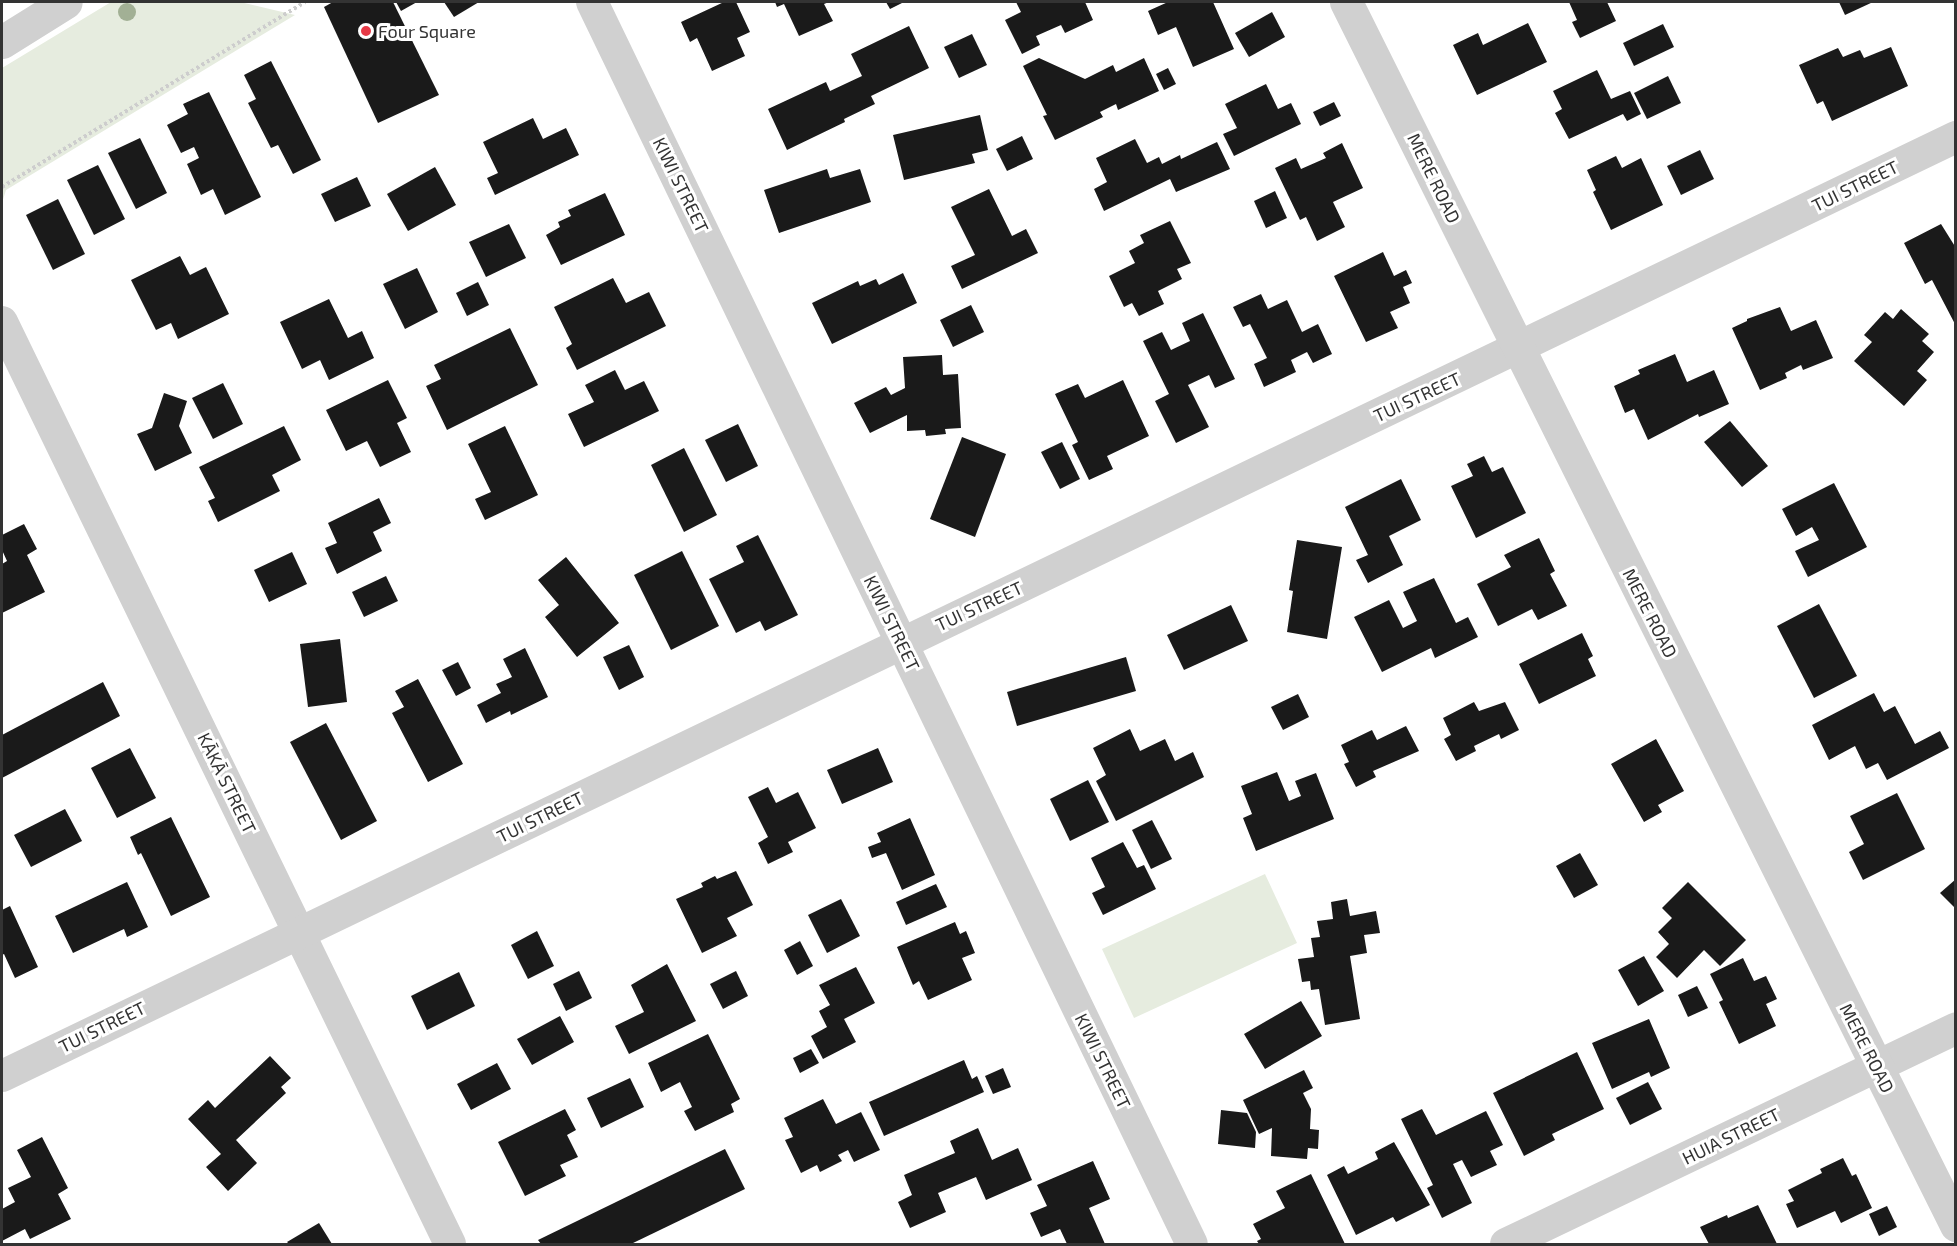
<!DOCTYPE html>
<html>
<head>
<meta charset="utf-8">
<style>
  body { margin:0 }
  #map { position:relative; width:1957px; height:1246px; overflow:hidden; background:#fff; font-family:"Exo 2",sans-serif }
  div>[style] { position:absolute }
  .green>* { inset:0; background:#e6ecdf }
  .building>* { inset:0; background:#1a1a1a }
  .path>* { height:4px; margin-top:-2px; transform-origin:0; background:repeating-linear-gradient(90deg,#cdcdcd 0 3px,transparent 0 6px) }
  .minor>* { height:32px; margin:-16px; padding:0 16px; transform-origin:16px; border-radius:16px; background:#d0d0d0 }
  .tertiary>* { height:33px; margin:-16.5px; padding:0 16.5px; transform-origin:16.5px; border-radius:16.5px; background:#d0d0d0 }
  .trees>* { width:18px; height:18px; margin:-9px; border-radius:50%; background:#a2b095 }
  .dots>* { width:16px; height:16px; translate:-50% -50%; box-sizing:border-box; border:3px solid #fff; border-radius:50% }
  span { translate:-50% -50%; white-space:nowrap; text-align:center; line-height:1.15; -webkit-text-stroke:6px #fff; paint-order:stroke }
  .poi-label { font-size:18px; color:#333 }
  .left { translate:0 -50%; text-align:left }
  .street-label { font-size:18px; color:#333 }
  .frame { position:absolute; inset:0; border:3px solid #333; pointer-events:none }
</style>
</head>
<body>
<div id="map">
  <div class="green">
    <i style="clip-path:polygon(111px 2px,240px 2px,295px 15px,6px 190px,2px 203px,2px 68px)"></i>
    <i style="clip-path:polygon(1265px 874px,1297px 943px,1134px 1018px,1102px 949px)"></i>
  </div>
  <div class="building">
    <i style="clip-path:polygon(333px 2px,393px 2px,439px 95px,378px 123px,324px 7px)"></i>
    <i style="clip-path:polygon(396px 2px,417px 2px,401px 11px)"></i>
    <i style="clip-path:polygon(444px 2px,479px 2px,454px 17px)"></i>
    <i style="clip-path:polygon(724px 2px,736px 2px,750px 32px,737px 38px,745px 56px,712px 71px,697px 38px,690px 42px,681px 22px)"></i>
    <i style="clip-path:polygon(775px 2px,829px 2px,824px 4px,833px 21px,799px 36px,784px 4px,777px 7px)"></i>
    <i style="clip-path:polygon(886px 2px,904px 2px,890px 9px)"></i>
    <i style="clip-path:polygon(1016px 2px,1085px 2px,1093px 20px,1065px 33px,1061px 25px,1036px 36px,1040px 45px,1022px 54px,1005px 20px,1021px 12px)"></i>
    <i style="clip-path:polygon(1168px 2px,1213px 2px,1234px 49px,1193px 67px,1176px 27px,1158px 35px,1148px 11px)"></i>
    <i style="clip-path:polygon(1569px 2px,1607px 2px,1616px 21px,1580px 38px,1572px 22px,1577px 20px)"></i>
    <i style="clip-path:polygon(1839px 2px,1873px 2px,1845px 15px)"></i>
    <i style="clip-path:polygon(1272px 12px,1285px 37px,1249px 57px,1235px 33px)"></i>
    <i style="clip-path:polygon(1528px 23px,1547px 62px,1477px 95px,1453px 45px,1478px 33px,1483px 45px)"></i>
    <i style="clip-path:polygon(1663px 24px,1674px 47px,1634px 66px,1623px 43px)"></i>
    <i style="clip-path:polygon(909px 26px,929px 68px,871px 96px,875px 104px,844px 119px,845px 122px,787px 150px,768px 109px,826px 82px,830px 91px,862px 76px,851px 54px)"></i>
    <i style="clip-path:polygon(972px 34px,987px 65px,959px 78px,944px 47px)"></i>
    <i style="clip-path:polygon(1891px 47px,1908px 86px,1832px 121px,1823px 101px,1817px 104px,1799px 65px,1838px 48px,1843px 57px,1860px 50px,1864px 58px)"></i>
    <i style="clip-path:polygon(1039px 58px,1085px 79px,1113px 65px,1116px 72px,1144px 58px,1159px 91px,1118px 110px,1116px 104px,1100px 112px,1103px 117px,1055px 140px,1043px 116px,1047px 115px,1023px 66px)"></i>
    <i style="clip-path:polygon(271px 61px,321px 160px,293px 174px,278px 145px,271px 148px,248px 103px,256px 99px,244px 75px)"></i>
    <i style="clip-path:polygon(1168px 68px,1176px 84px,1164px 90px,1156px 74px)"></i>
    <i style="clip-path:polygon(1597px 70px,1611px 99px,1630px 91px,1641px 114px,1627px 121px,1623px 114px,1569px 139px,1555px 113px,1562px 109px,1553px 91px)"></i>
    <i style="clip-path:polygon(1668px 76px,1681px 103px,1647px 119px,1634px 93px)"></i>
    <i style="clip-path:polygon(1266px 84px,1278px 109px,1291px 103px,1301px 124px,1234px 156px,1223px 134px,1237px 128px,1225px 104px)"></i>
    <i style="clip-path:polygon(209px 92px,261px 197px,225px 215px,213px 189px,201px 195px,187px 164px,199px 158px,194px 147px,181px 153px,167px 125px,188px 114px,183px 104px)"></i>
    <i style="clip-path:polygon(1334px 102px,1341px 116px,1320px 126px,1313px 112px)"></i>
    <i style="clip-path:polygon(980px 115px,988px 150px,972px 154px,975px 163px,904px 180px,893px 135px)"></i>
    <i style="clip-path:polygon(533px 118px,543px 139px,566px 128px,579px 155px,495px 195px,487px 178px,498px 173px,483px 142px)"></i>
    <i style="clip-path:polygon(1022px 136px,1033px 159px,1007px 171px,996px 149px)"></i>
    <i style="clip-path:polygon(140px 138px,167px 193px,136px 209px,108px 153px)"></i>
    <i style="clip-path:polygon(1135px 139px,1147px 163px,1159px 157px,1162px 164px,1180px 155px,1181px 159px,1217px 142px,1230px 169px,1176px 192px,1170px 179px,1104px 211px,1094px 189px,1107px 182px,1096px 158px)"></i>
    <i style="clip-path:polygon(1342px 143px,1363px 188px,1333px 202px,1345px 227px,1317px 241px,1306px 217px,1300px 220px,1275px 168px,1296px 158px,1301px 169px,1326px 158px,1323px 153px)"></i>
    <i style="clip-path:polygon(1700px 150px,1714px 179px,1681px 195px,1667px 166px)"></i>
    <i style="clip-path:polygon(1616px 156px,1622px 168px,1641px 158px,1663px 205px,1611px 230px,1593px 192px,1596px 190px,1587px 170px)"></i>
    <i style="clip-path:polygon(98px 165px,125px 219px,94px 235px,67px 180px)"></i>
    <i style="clip-path:polygon(435px 167px,456px 205px,408px 231px,387px 194px)"></i>
    <i style="clip-path:polygon(827px 169px,830px 178px,860px 169px,871px 202px,779px 233px,764px 190px)"></i>
    <i style="clip-path:polygon(357px 177px,371px 206px,335px 222px,321px 194px)"></i>
    <i style="clip-path:polygon(989px 189px,1012px 236px,1026px 229px,1038px 253px,962px 289px,951px 266px,975px 255px,951px 207px)"></i>
    <i style="clip-path:polygon(1275px 191px,1287px 218px,1266px 228px,1254px 201px)"></i>
    <i style="clip-path:polygon(605px 193px,625px 235px,561px 265px,546px 235px,560px 227px,558px 222px,571px 216px,568px 210px)"></i>
    <i style="clip-path:polygon(58px 199px,85px 254px,53px 270px,26px 215px)"></i>
    <i style="clip-path:polygon(1170px 221px,1191px 263px,1177px 269px,1182px 279px,1158px 291px,1164px 304px,1139px 316px,1132px 303px,1124px 307px,1109px 276px,1135px 263px,1129px 251px,1144px 243px,1140px 235px)"></i>
    <i style="clip-path:polygon(509px 224px,526px 258px,486px 277px,469px 242px)"></i>
    <i style="clip-path:polygon(1941px 224px,1956px 248px,1956px 326px,1932px 280px,1925px 284px,1904px 243px)"></i>
    <i style="clip-path:polygon(1383px 252px,1394px 276px,1406px 270px,1412px 283px,1403px 287px,1410px 303px,1390px 312px,1398px 328px,1366px 342px,1334px 276px)"></i>
    <i style="clip-path:polygon(180px 256px,190px 275px,206px 267px,229px 314px,178px 339px,171px 323px,156px 330px,131px 280px)"></i>
    <i style="clip-path:polygon(417px 268px,438px 312px,405px 329px,383px 284px)"></i>
    <i style="clip-path:polygon(903px 273px,917px 303px,832px 344px,812px 303px,858px 281px,860px 286px,876px 279px,879px 285px)"></i>
    <i style="clip-path:polygon(613px 278px,626px 303px,649px 292px,666px 326px,577px 370px,566px 348px,572px 344px,554px 307px)"></i>
    <i style="clip-path:polygon(478px 282px,489px 305px,467px 316px,456px 293px)"></i>
    <i style="clip-path:polygon(1261px 294px,1268px 309px,1287px 300px,1302px 332px,1318px 324px,1332px 354px,1313px 363px,1307px 352px,1291px 360px,1296px 372px,1264px 387px,1254px 364px,1267px 358px,1250px 324px,1243px 327px,1233px 307px)"></i>
    <i style="clip-path:polygon(329px 299px,348px 338px,362px 331px,374px 358px,329px 380px,320px 360px,302px 369px,280px 322px)"></i>
    <i style="clip-path:polygon(971px 305px,984px 332px,953px 347px,940px 320px)"></i>
    <i style="clip-path:polygon(1780px 307px,1791px 331px,1816px 320px,1833px 358px,1803px 370px,1801px 365px,1785px 373px,1787px 378px,1760px 390px,1732px 328px,1747px 321px,1747px 319px)"></i>
    <i style="clip-path:polygon(1901px 309px,1929px 334px,1922px 341px,1934px 352px,1917px 371px,1927px 380px,1904px 406px,1854px 361px,1872px 342px,1864px 335px,1885px 312px,1893px 319px)"></i>
    <i style="clip-path:polygon(1203px 313px,1235px 379px,1215px 388px,1209px 375px,1188px 385px,1209px 427px,1176px 443px,1155px 401px,1169px 394px,1143px 341px,1162px 332px,1171px 350px,1190px 341px,1182px 323px)"></i>
    <i style="clip-path:polygon(510px 328px,538px 385px,447px 430px,426px 386px,441px 379px,434px 365px)"></i>
    <i style="clip-path:polygon(1675px 354px,1687px 382px,1714px 370px,1729px 404px,1699px 417px,1698px 414px,1648px 440px,1634px 409px,1625px 413px,1614px 386px,1640px 374px,1638px 370px)"></i>
    <i style="clip-path:polygon(942px 355px,943px 375px,958px 374px,961px 428px,945px 429px,946px 434px,926px 436px,925px 430px,907px 431px,907px 415px,870px 433px,854px 403px,886px 387px,891px 395px,905px 388px,903px 357px)"></i>
    <i style="clip-path:polygon(615px 370px,625px 390px,644px 381px,659px 411px,584px 447px,568px 414px,594px 402px,585px 385px)"></i>
    <i style="clip-path:polygon(388px 380px,407px 418px,397px 423px,411px 452px,380px 467px,367px 441px,346px 451px,326px 410px)"></i>
    <i style="clip-path:polygon(1123px 380px,1149px 436px,1107px 456px,1113px 469px,1089px 480px,1072px 445px,1078px 442px,1055px 394px,1078px 384px,1085px 398px)"></i>
    <i style="clip-path:polygon(223px 383px,243px 424px,213px 439px,192px 398px)"></i>
    <i style="clip-path:polygon(164px 393px,187px 401px,179px 426px,192px 453px,155px 471px,137px 434px,152px 428px)"></i>
    <i style="clip-path:polygon(1730px 421px,1768px 466px,1742px 487px,1704px 442px)"></i>
    <i style="clip-path:polygon(738px 424px,758px 466px,726px 482px,705px 440px)"></i>
    <i style="clip-path:polygon(284px 426px,301px 460px,272px 475px,280px 491px,218px 522px,208px 501px,215px 498px,199px 467px)"></i>
    <i style="clip-path:polygon(505px 426px,538px 495px,485px 520px,475px 499px,491px 492px,468px 444px)"></i>
    <i style="clip-path:polygon(962px 437px,1006px 454px,975px 537px,930px 519px)"></i>
    <i style="clip-path:polygon(1062px 442px,1080px 479px,1060px 489px,1041px 452px)"></i>
    <i style="clip-path:polygon(684px 448px,717px 515px,684px 532px,651px 465px)"></i>
    <i style="clip-path:polygon(1484px 456px,1492px 472px,1503px 467px,1526px 513px,1476px 538px,1451px 486px,1473px 476px,1467px 464px)"></i>
    <i style="clip-path:polygon(1401px 479px,1421px 520px,1389px 536px,1403px 565px,1368px 583px,1356px 560px,1368px 555px,1345px 507px)"></i>
    <i style="clip-path:polygon(1834px 483px,1867px 547px,1808px 577px,1795px 551px,1819px 540px,1812px 527px,1796px 536px,1782px 509px)"></i>
    <i style="clip-path:polygon(379px 498px,391px 523px,373px 532px,382px 551px,337px 574px,325px 548px,337px 543px,328px 523px)"></i>
    <i style="clip-path:polygon(24px 524px,37px 549px,27px 555px,45px 592px,2px 613px,2px 564px,7px 561px,2px 550px,2px 535px)"></i>
    <i style="clip-path:polygon(758px 535px,798px 615px,765px 631px,760px 621px,736px 633px,709px 579px,744px 562px,736px 546px)"></i>
    <i style="clip-path:polygon(1539px 538px,1555px 571px,1550px 574px,1567px 606px,1538px 620px,1532px 609px,1498px 626px,1477px 584px,1511px 567px,1504px 555px)"></i>
    <i style="clip-path:polygon(1297px 540px,1342px 547px,1327px 639px,1287px 632px,1293px 591px,1289px 590px)"></i>
    <i style="clip-path:polygon(682px 551px,719px 626px,671px 650px,634px 575px)"></i>
    <i style="clip-path:polygon(292px 552px,307px 584px,269px 602px,254px 570px)"></i>
    <i style="clip-path:polygon(566px 557px,619px 623px,577px 657px,545px 617px,559px 605px,538px 580px)"></i>
    <i style="clip-path:polygon(386px 576px,398px 601px,364px 617px,352px 592px)"></i>
    <i style="clip-path:polygon(1434px 578px,1456px 623px,1468px 617px,1478px 637px,1435px 658px,1431px 648px,1382px 672px,1354px 617px,1389px 600px,1403px 628px,1417px 621px,1403px 592px)"></i>
    <i style="clip-path:polygon(1819px 604px,1857px 676px,1814px 698px,1777px 626px)"></i>
    <i style="clip-path:polygon(1231px 605px,1248px 641px,1184px 670px,1167px 635px)"></i>
    <i style="clip-path:polygon(1582px 633px,1593px 656px,1588px 659px,1596px 676px,1539px 704px,1519px 664px)"></i>
    <i style="clip-path:polygon(340px 639px,347px 702px,308px 707px,300px 644px)"></i>
    <i style="clip-path:polygon(629px 645px,644px 677px,619px 690px,603px 657px)"></i>
    <i style="clip-path:polygon(525px 648px,548px 697px,511px 715px,510px 711px,486px 723px,477px 705px,501px 693px,496px 684px,512px 677px,503px 659px)"></i>
    <i style="clip-path:polygon(1126px 657px,1136px 691px,1017px 726px,1007px 692px)"></i>
    <i style="clip-path:polygon(458px 662px,471px 688px,456px 696px,442px 670px)"></i>
    <i style="clip-path:polygon(418px 679px,463px 764px,428px 782px,392px 713px,404px 707px,395px 691px)"></i>
    <i style="clip-path:polygon(103px 682px,120px 716px,2px 778px,2px 735px)"></i>
    <i style="clip-path:polygon(1874px 693px,1884px 712px,1895px 706px,1915px 744px,1940px 731px,1949px 748px,1887px 780px,1878px 763px,1866px 769px,1855px 746px,1829px 760px,1812px 725px)"></i>
    <i style="clip-path:polygon(1298px 694px,1309px 717px,1283px 730px,1271px 707px)"></i>
    <i style="clip-path:polygon(1474px 702px,1479px 711px,1505px 702px,1519px 730px,1501px 739px,1499px 734px,1474px 746px,1476px 751px,1456px 761px,1444px 739px,1451px 735px,1443px 718px)"></i>
    <i style="clip-path:polygon(326px 723px,377px 821px,341px 840px,290px 742px)"></i>
    <i style="clip-path:polygon(1406px 726px,1419px 751px,1373px 771px,1376px 777px,1356px 787px,1344px 764px,1349px 762px,1341px 745px,1372px 730px,1377px 740px)"></i>
    <i style="clip-path:polygon(1130px 729px,1140px 751px,1165px 739px,1175px 761px,1193px 752px,1204px 777px,1116px 821px,1096px 781px,1106px 775px,1093px 748px)"></i>
    <i style="clip-path:polygon(1656px 739px,1684px 791px,1658px 805px,1662px 812px,1644px 822px,1611px 764px)"></i>
    <i style="clip-path:polygon(130px 748px,156px 798px,117px 818px,91px 768px)"></i>
    <i style="clip-path:polygon(878px 748px,893px 782px,842px 804px,827px 770px)"></i>
    <i style="clip-path:polygon(1277px 772px,1289px 801px,1301px 796px,1295px 781px,1316px 773px,1334px 819px,1256px 851px,1243px 818px,1252px 814px,1241px 786px)"></i>
    <i style="clip-path:polygon(1088px 780px,1109px 822px,1070px 841px,1050px 799px)"></i>
    <i style="clip-path:polygon(768px 787px,776px 803px,798px 792px,816px 828px,788px 842px,793px 852px,768px 864px,758px 843px,768px 837px,748px 797px)"></i>
    <i style="clip-path:polygon(1897px 793px,1925px 849px,1863px 880px,1849px 852px,1864px 844px,1850px 816px)"></i>
    <i style="clip-path:polygon(65px 809px,82px 841px,31px 867px,14px 835px)"></i>
    <i style="clip-path:polygon(171px 817px,210px 897px,171px 916px,141px 853px,138px 855px,130px 837px)"></i>
    <i style="clip-path:polygon(910px 818px,935px 875px,902px 890px,886px 853px,872px 858px,868px 847px,881px 842px,877px 833px)"></i>
    <i style="clip-path:polygon(1152px 820px,1172px 859px,1151px 869px,1132px 830px)"></i>
    <i style="clip-path:polygon(1123px 842px,1137px 868px,1144px 865px,1156px 889px,1103px 915px,1092px 893px,1105px 887px,1091px 858px)"></i>
    <i style="clip-path:polygon(1580px 853px,1598px 885px,1574px 898px,1556px 866px)"></i>
    <i style="clip-path:polygon(736px 871px,753px 905px,727px 918px,737px 936px,702px 953px,676px 899px,703px 887px,701px 883px,715px 876px,717px 879px)"></i>
    <i style="clip-path:polygon(1956px 879px,1956px 909px,1940px 893px)"></i>
    <i style="clip-path:polygon(127px 882px,148px 927px,127px 937px,124px 929px,73px 953px,55px 916px)"></i>
    <i style="clip-path:polygon(1688px 882px,1746px 940px,1720px 966px,1704px 950px,1677px 978px,1656px 957px,1669px 944px,1658px 932px,1672px 918px,1662px 908px)"></i>
    <i style="clip-path:polygon(936px 884px,947px 907px,906px 925px,896px 902px)"></i>
    <i style="clip-path:polygon(841px 899px,860px 936px,827px 953px,808px 915px)"></i>
    <i style="clip-path:polygon(1347px 899px,1350px 916px,1376px 911px,1380px 933px,1364px 935px,1367px 953px,1350px 956px,1360px 1019px,1325px 1025px,1319px 989px,1311px 990px,1310px 981px,1302px 982px,1298px 959px,1314px 957px,1311px 938px,1320px 937px,1317px 921px,1333px 919px,1331px 902px)"></i>
    <i style="clip-path:polygon(10px 906px,38px 967px,15px 978px,4px 954px,2px 955px,2px 910px)"></i>
    <i style="clip-path:polygon(955px 922px,960px 934px,966px 931px,975px 953px,962px 958px,972px 980px,928px 1000px,919px 981px,913px 985px,897px 947px)"></i>
    <i style="clip-path:polygon(537px 931px,554px 966px,528px 979px,511px 945px)"></i>
    <i style="clip-path:polygon(800px 941px,813px 966px,797px 975px,784px 950px)"></i>
    <i style="clip-path:polygon(1644px 956px,1664px 991px,1638px 1006px,1618px 970px)"></i>
    <i style="clip-path:polygon(1743px 958px,1754px 981px,1766px 976px,1777px 999px,1766px 1004px,1776px 1026px,1739px 1044px,1719px 1002px,1723px 1000px,1710px 974px)"></i>
    <i style="clip-path:polygon(667px 964px,696px 1021px,629px 1054px,615px 1026px,644px 1012px,631px 985px)"></i>
    <i style="clip-path:polygon(856px 967px,875px 1003px,844px 1019px,856px 1042px,823px 1059px,811px 1036px,827px 1027px,819px 1011px,830px 1005px,819px 985px)"></i>
    <i style="clip-path:polygon(579px 971px,592px 998px,566px 1011px,553px 984px)"></i>
    <i style="clip-path:polygon(736px 971px,748px 996px,723px 1009px,710px 984px)"></i>
    <i style="clip-path:polygon(459px 972px,475px 1006px,427px 1030px,411px 996px)"></i>
    <i style="clip-path:polygon(1697px 986px,1708px 1008px,1688px 1017px,1678px 995px)"></i>
    <i style="clip-path:polygon(1301px 1001px,1322px 1036px,1265px 1069px,1244px 1034px)"></i>
    <i style="clip-path:polygon(560px 1016px,574px 1042px,532px 1065px,517px 1039px)"></i>
    <i style="clip-path:polygon(1649px 1019px,1670px 1068px,1651px 1077px,1649px 1072px,1612px 1089px,1592px 1043px)"></i>
    <i style="clip-path:polygon(708px 1034px,740px 1099px,731px 1104px,734px 1112px,695px 1131px,684px 1111px,692px 1107px,680px 1082px,661px 1092px,648px 1063px)"></i>
    <i style="clip-path:polygon(811px 1049px,819px 1063px,800px 1073px,793px 1058px)"></i>
    <i style="clip-path:polygon(1577px 1052px,1604px 1109px,1552px 1134px,1555px 1140px,1524px 1156px,1493px 1093px)"></i>
    <i style="clip-path:polygon(270px 1056px,291px 1078px,281px 1087px,286px 1093px,236px 1140px,257px 1163px,228px 1191px,206px 1167px,221px 1154px,188px 1119px,208px 1100px,215px 1108px)"></i>
    <i style="clip-path:polygon(964px 1060px,972px 1079px,977px 1076px,984px 1092px,884px 1136px,869px 1102px)"></i>
    <i style="clip-path:polygon(497px 1063px,511px 1089px,471px 1110px,457px 1084px)"></i>
    <i style="clip-path:polygon(1003px 1068px,1011px 1087px,993px 1094px,985px 1076px)"></i>
    <i style="clip-path:polygon(1304px 1070px,1313px 1088px,1303px 1093px,1311px 1109px,1310px 1129px,1319px 1130px,1318px 1149px,1308px 1148px,1307px 1159px,1271px 1156px,1272px 1128px,1259px 1134px,1243px 1100px)"></i>
    <i style="clip-path:polygon(630px 1078px,644px 1107px,601px 1128px,587px 1098px)"></i>
    <i style="clip-path:polygon(1648px 1082px,1662px 1109px,1630px 1125px,1616px 1098px)"></i>
    <i style="clip-path:polygon(823px 1099px,836px 1124px,861px 1112px,880px 1150px,854px 1162px,848px 1150px,838px 1155px,842px 1161px,820px 1172px,817px 1165px,801px 1173px,785px 1140px,793px 1137px,784px 1118px)"></i>
    <i style="clip-path:polygon(565px 1109px,576px 1130px,567px 1135px,578px 1157px,560px 1165px,566px 1176px,525px 1196px,498px 1142px)"></i>
    <i style="clip-path:polygon(1422px 1109px,1436px 1135px,1486px 1111px,1503px 1145px,1490px 1151px,1497px 1165px,1471px 1177px,1462px 1160px,1453px 1164px,1472px 1203px,1442px 1218px,1427px 1188px,1433px 1185px,1401px 1119px)"></i>
    <i style="clip-path:polygon(1221px 1110px,1247px 1113px,1256px 1132px,1255px 1148px,1218px 1144px)"></i>
    <i style="clip-path:polygon(978px 1128px,992px 1160px,1018px 1148px,1032px 1180px,986px 1200px,976px 1177px,938px 1193px,946px 1212px,910px 1228px,898px 1202px,912px 1195px,904px 1175px,955px 1153px,950px 1141px)"></i>
    <i style="clip-path:polygon(42px 1137px,68px 1188px,58px 1194px,71px 1219px,30px 1239px,25px 1229px,2px 1241px,2px 1209px,15px 1202px,8px 1188px,31px 1177px,17px 1150px)"></i>
    <i style="clip-path:polygon(1394px 1142px,1430px 1205px,1396px 1222px,1393px 1217px,1356px 1235px,1327px 1175px,1344px 1166px,1348px 1174px,1378px 1159px,1375px 1152px)"></i>
    <i style="clip-path:polygon(725px 1149px,745px 1189px,631px 1244px,541px 1244px,538px 1240px)"></i>
    <i style="clip-path:polygon(1843px 1158px,1852px 1176px,1856px 1174px,1872px 1208px,1841px 1223px,1835px 1211px,1797px 1228px,1786px 1204px,1794px 1201px,1788px 1190px,1822px 1173px,1820px 1169px)"></i>
    <i style="clip-path:polygon(1093px 1161px,1110px 1199px,1089px 1208px,1105px 1244px,1067px 1244px,1060px 1229px,1041px 1237px,1030px 1213px,1047px 1206px,1037px 1185px)"></i>
    <i style="clip-path:polygon(1311px 1174px,1345px 1244px,1259px 1244px,1257px 1241px,1261px 1239px,1253px 1224px,1285px 1208px,1276px 1191px)"></i>
    <i style="clip-path:polygon(1758px 1205px,1777px 1244px,1709px 1244px,1700px 1227px,1727px 1215px,1728px 1218px)"></i>
    <i style="clip-path:polygon(1887px 1206px,1897px 1227px,1879px 1236px,1869px 1214px)"></i>
    <i style="clip-path:polygon(319px 1223px,332px 1244px,289px 1244px,287px 1242px)"></i>
  </div>
  <div class="path">
    <i style="left:2px;top:187px;width:355px;rotate:-31.4deg"></i>
  </div>
  <div class="minor">
    <i style="left:592px;top:2px;width:1379px;rotate:64.22deg"></i>
    <i style="left:2px;top:322px;width:1025px;rotate:64.08deg"></i>
    <i style="left:2px;top:1076px;width:2168px;rotate:-25.67deg"></i>
    <i style="left:1506px;top:1244px;width:499px;rotate:-25.6deg"></i>
  </div>
  <div class="tertiary">
    <i style="left:1346px;top:2px;width:1367px;rotate:63.49deg"></i>
    <i style="left:2px;top:42px;width:75px;rotate:-32deg"></i>
  </div>
  <div class="trees">
    <i style="left:127px;top:12px"></i>
  </div>
  <div class="dots">
    <i style="left:366px;top:31px;background:#e63946"></i>
  </div>
  <div class="poi-label">
    <span class="left" style="left:378px;top:31px">Four Square</span>
  </div>
  <div class="street-label">
    <span style="left:1434px;top:178px;rotate:64deg">MERE ROAD</span>
    <span style="left:681px;top:185px;rotate:64deg">KIWI STREET</span>
    <span style="left:1855px;top:186px;rotate:-26deg">TUI STREET</span>
    <span style="left:1417px;top:397px;rotate:-25deg">TUI STREET</span>
    <span style="left:979px;top:606px;rotate:-25deg">TUI STREET</span>
    <span style="left:1650px;top:613px;rotate:63deg">MERE ROAD</span>
    <span style="left:892px;top:623px;rotate:64deg">KIWI STREET</span>
    <span style="left:227px;top:783px;rotate:64deg">KĀKĀ STREET</span>
    <span style="left:540px;top:817px;rotate:-26deg">TUI STREET</span>
    <span style="left:102px;top:1027px;rotate:-26deg">TUI STREET</span>
    <span style="left:1867px;top:1048px;rotate:63deg">MERE ROAD</span>
    <span style="left:1103px;top:1061px;rotate:64deg">KIWI STREET</span>
    <span style="left:1731px;top:1136px;rotate:-26deg">HUIA STREET</span>
  </div>
  <div class="frame"></div>
</div>
</body>
</html>
